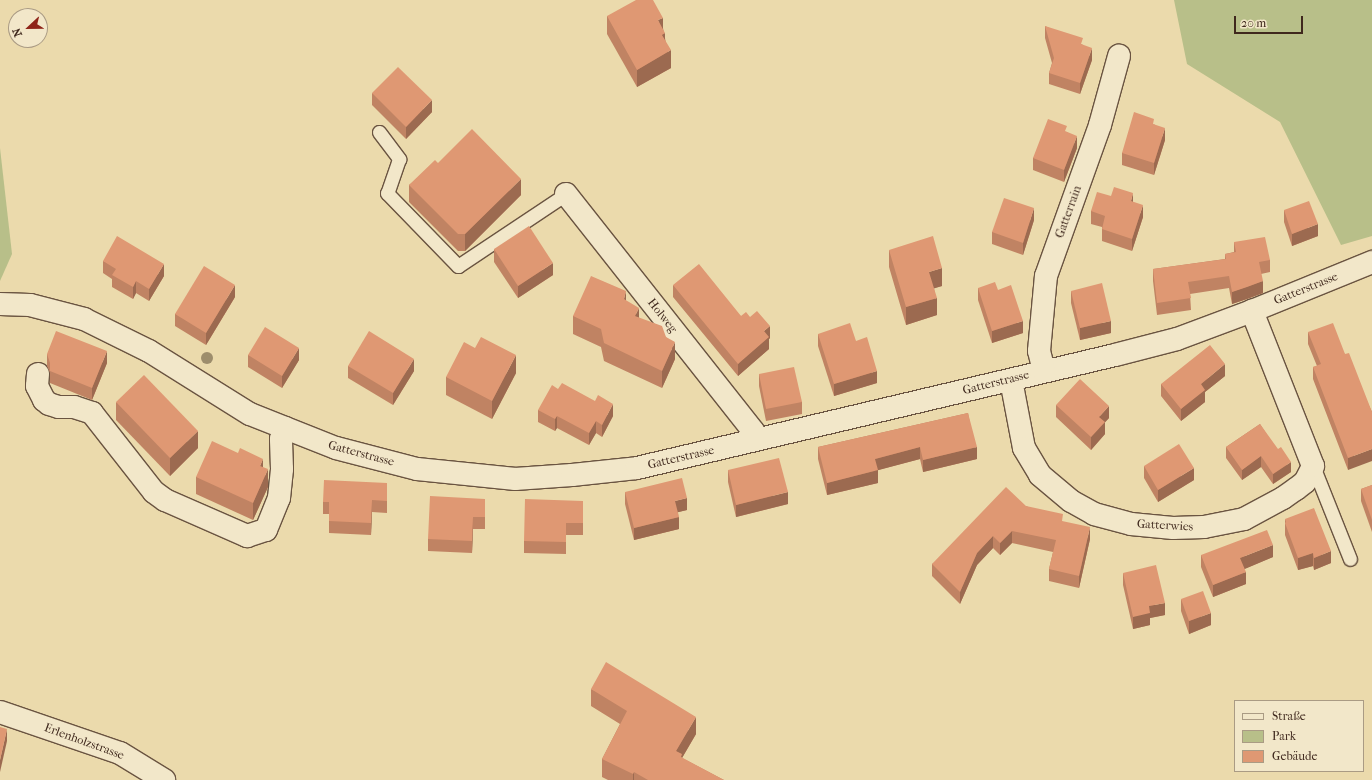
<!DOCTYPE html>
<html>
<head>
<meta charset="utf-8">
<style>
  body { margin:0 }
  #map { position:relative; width:1372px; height:780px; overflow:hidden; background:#ebdaac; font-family:"IM FELL French Canon",serif }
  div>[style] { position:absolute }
  .green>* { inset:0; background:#b8bf89 }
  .roads { filter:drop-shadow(1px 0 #6a5441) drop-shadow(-1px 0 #6a5441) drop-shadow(0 1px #6a5441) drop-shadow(0 -1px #6a5441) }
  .lane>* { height:13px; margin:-6.5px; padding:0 6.5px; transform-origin:6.5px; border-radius:6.5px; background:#f2e7c9 }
  .street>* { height:22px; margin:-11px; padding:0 11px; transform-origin:11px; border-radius:11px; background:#f2e7c9 }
  .trees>* { width:12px; height:12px; margin:-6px; border-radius:50%; background:#9d8d6c }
  .wall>* { inset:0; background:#c08363 }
  .shaded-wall>* { inset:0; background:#9c6a50 }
  .building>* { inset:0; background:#df9873 }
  span { translate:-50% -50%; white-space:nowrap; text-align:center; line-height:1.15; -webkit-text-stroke:3px #f2e7c9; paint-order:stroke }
  .street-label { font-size:12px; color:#3f281d }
  .legend { position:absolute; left:1234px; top:700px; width:130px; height:72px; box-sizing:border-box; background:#f2e7c9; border:1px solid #aa9b84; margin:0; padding:5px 7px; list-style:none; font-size:12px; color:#3f281d }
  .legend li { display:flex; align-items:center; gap:8px; height:20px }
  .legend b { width:20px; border:1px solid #aa9b84 }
  .north { position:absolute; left:8px; top:8px; width:40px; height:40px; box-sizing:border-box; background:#f2e7c9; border:1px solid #aa9b84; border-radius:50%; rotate:248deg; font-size:11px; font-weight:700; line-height:16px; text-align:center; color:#3f281d }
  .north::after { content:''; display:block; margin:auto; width:14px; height:18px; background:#8f2418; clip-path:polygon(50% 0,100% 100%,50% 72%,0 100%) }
  .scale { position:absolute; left:1234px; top:16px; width:69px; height:18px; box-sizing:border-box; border:2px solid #3f281d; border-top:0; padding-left:5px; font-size:12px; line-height:14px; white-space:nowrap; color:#3f281d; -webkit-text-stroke:3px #f2e7c9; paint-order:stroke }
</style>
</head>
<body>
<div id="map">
  <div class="green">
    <i style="clip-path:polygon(1174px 0,1372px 0,1372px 236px,1341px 245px,1280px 122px,1187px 64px)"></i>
    <i style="clip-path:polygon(0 148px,12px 254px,0 281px)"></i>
  </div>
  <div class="roads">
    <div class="lane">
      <i style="left:379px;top:132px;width:34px;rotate:53deg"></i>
      <i style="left:399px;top:159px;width:36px;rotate:109deg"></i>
      <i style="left:387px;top:193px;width:102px;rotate:45.8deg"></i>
      <i style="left:458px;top:266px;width:130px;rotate:-33.7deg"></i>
      <i style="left:1313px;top:466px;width:100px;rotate:68.3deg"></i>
    </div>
    <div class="street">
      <i style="left:566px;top:194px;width:302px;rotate:51.7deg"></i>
      <i style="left:753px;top:431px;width:9px;rotate:72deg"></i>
      <i style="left:0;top:304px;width:30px;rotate:2deg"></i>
      <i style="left:30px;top:305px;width:56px;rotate:14.5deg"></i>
      <i style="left:84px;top:319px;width:72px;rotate:26.2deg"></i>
      <i style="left:149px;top:351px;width:119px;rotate:32deg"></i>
      <i style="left:250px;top:414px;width:92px;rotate:21.6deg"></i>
      <i style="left:336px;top:448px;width:84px;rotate:14.5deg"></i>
      <i style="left:417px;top:469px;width:99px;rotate:5.8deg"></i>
      <i style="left:515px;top:479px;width:57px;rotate:-4deg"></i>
      <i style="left:572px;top:475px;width:65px;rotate:-6.1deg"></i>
      <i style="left:637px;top:468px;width:491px;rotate:-13.3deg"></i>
      <i style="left:1115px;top:355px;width:64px;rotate:-14.5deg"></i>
      <i style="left:1177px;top:339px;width:80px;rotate:-20.5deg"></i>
      <i style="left:1252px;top:311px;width:130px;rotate:-22.2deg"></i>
      <i style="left:1044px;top:371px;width:21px;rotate:-104deg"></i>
      <i style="left:1039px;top:351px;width:75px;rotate:-84.7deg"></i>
      <i style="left:1046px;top:276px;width:160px;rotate:-70.3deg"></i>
      <i style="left:1100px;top:125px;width:72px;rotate:-74.6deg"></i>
      <i style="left:38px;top:374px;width:12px;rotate:95deg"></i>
      <i style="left:37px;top:386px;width:16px;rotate:63deg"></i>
      <i style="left:44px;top:400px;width:6px;rotate:39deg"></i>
      <i style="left:49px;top:404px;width:10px;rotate:17deg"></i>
      <i style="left:59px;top:407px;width:15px"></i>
      <i style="left:74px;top:407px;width:19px;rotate:18deg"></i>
      <i style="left:92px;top:413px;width:100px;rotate:51.9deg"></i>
      <i style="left:154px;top:492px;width:14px;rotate:36deg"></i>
      <i style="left:165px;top:500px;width:90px;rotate:23.7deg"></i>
      <i style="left:247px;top:536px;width:20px;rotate:-18deg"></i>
      <i style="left:266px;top:530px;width:35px;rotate:-68deg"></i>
      <i style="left:279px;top:498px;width:29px;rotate:-84deg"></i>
      <i style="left:282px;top:469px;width:30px;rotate:-92deg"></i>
      <i style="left:281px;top:439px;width:12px;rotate:-70deg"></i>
      <i style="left:1011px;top:380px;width:69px;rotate:79.2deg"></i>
      <i style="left:1024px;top:448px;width:31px;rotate:59deg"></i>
      <i style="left:1040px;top:475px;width:40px;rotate:40deg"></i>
      <i style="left:1071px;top:501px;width:26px;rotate:29deg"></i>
      <i style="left:1094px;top:514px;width:38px;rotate:15deg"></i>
      <i style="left:1131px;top:524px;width:42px;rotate:5.4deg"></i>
      <i style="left:1173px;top:528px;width:31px;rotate:-2deg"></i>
      <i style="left:1204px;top:527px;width:41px;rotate:-11.3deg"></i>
      <i style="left:1244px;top:519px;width:44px;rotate:-28.3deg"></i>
      <i style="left:1283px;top:498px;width:16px;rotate:-35deg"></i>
      <i style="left:1296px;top:489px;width:11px;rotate:-38deg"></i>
      <i style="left:1305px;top:482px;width:18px;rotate:-63deg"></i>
      <i style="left:1313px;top:466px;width:167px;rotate:-111.5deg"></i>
      <i style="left:0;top:712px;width:127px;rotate:18.9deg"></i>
      <i style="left:120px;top:753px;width:52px;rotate:31.5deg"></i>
    </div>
  </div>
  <div class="trees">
    <i style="left:207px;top:358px"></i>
  </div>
  <div class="wall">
    <i style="clip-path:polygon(607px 16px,663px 28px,671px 68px,637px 87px,607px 34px)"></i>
    <i style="clip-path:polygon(1045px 26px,1083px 45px,1092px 60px,1080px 94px,1049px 84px,1049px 73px,1052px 63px,1045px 38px)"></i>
    <i style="clip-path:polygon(372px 93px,432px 112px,406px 139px,372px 105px)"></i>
    <i style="clip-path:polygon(1154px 124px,1165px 140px,1154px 175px,1122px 165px,1122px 153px)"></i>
    <i style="clip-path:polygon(1067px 132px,1077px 148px,1064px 182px,1033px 170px,1033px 158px)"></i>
    <i style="clip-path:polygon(438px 163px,521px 195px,465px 251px,458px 251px,409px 202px,409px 185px)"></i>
    <i style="clip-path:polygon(1111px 196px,1133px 202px,1143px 217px,1132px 251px,1102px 241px,1102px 227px,1091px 224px,1091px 211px)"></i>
    <i style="clip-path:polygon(1284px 210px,1318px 236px,1292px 246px,1284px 222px)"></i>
    <i style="clip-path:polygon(1034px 220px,1023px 255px,992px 244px,992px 232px)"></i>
    <i style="clip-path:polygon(1234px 242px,1270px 260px,1270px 272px,1261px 274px,1263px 293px,1247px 299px,1232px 304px,1229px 288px,1190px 294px,1191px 310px,1157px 315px,1153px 281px,1153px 269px,1225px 259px,1225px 254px,1234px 252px)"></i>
    <i style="clip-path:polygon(494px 249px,553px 275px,518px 298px,494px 262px)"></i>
    <i style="clip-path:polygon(889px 250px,942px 286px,934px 288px,937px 315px,906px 325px,889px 267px)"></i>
    <i style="clip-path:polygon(103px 261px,164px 276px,149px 301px,136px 293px,133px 299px,112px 287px,112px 279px,103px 273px)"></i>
    <i style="clip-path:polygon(673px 285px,741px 316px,750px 317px,770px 338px,769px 339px,769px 349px,738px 376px,673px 297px)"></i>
    <i style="clip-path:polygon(978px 288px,998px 290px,1023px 333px,992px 343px,978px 300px)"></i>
    <i style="clip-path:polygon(1071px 291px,1111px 333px,1080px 340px,1071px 303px)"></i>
    <i style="clip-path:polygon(235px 297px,206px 345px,175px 326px,175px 314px)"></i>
    <i style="clip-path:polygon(626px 301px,639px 318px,666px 337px,675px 359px,662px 388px,604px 361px,601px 347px,573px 334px,573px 316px)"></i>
    <i style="clip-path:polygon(1308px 332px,1345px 354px,1372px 412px,1348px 470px,1313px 379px,1313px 367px,1317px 366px,1308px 344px)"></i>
    <i style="clip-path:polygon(818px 334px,856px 341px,877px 383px,834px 396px,818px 346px)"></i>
    <i style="clip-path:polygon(47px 354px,107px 363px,92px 400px,50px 383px,50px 373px,47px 366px)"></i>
    <i style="clip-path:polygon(248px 355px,299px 360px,282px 388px,248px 367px)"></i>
    <i style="clip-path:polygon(348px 366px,414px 371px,393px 405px,348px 378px)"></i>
    <i style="clip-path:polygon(516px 373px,492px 419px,446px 395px,446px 377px)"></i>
    <i style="clip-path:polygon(759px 374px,802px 402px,802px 414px,766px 421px,759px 386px)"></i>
    <i style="clip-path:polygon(1225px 376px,1205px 392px,1205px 402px,1181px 421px,1161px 396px,1161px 384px)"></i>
    <i style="clip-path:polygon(116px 402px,198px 448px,170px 476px,116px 420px)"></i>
    <i style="clip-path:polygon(1056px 405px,1109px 418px,1105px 422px,1105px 434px,1091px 450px,1056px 417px)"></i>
    <i style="clip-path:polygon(538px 410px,613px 416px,602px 437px,596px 433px,589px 445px,557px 428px,555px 431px,538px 422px)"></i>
    <i style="clip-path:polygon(968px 413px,977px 459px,923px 472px,920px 459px,878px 470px,878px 483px,827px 495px,818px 459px,818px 447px)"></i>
    <i style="clip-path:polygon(1260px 424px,1291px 472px,1273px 484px,1261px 467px,1242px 480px,1226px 458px,1226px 447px)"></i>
    <i style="clip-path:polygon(1144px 466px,1194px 480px,1158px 502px,1144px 478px)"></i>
    <i style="clip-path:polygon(263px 467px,268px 487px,253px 520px,196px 494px,196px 477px)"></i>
    <i style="clip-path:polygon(728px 470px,788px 504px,736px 517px,728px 482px)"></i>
    <i style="clip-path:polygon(1372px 485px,1372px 532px,1361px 501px,1361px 489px)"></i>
    <i style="clip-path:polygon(625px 492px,687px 510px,678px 512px,679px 529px,634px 540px,625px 504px)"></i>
    <i style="clip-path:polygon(387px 495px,387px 513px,372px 512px,371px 535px,329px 533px,329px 514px,323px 514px,323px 502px)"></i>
    <i style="clip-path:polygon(583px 501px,583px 535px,566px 535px,566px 554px,524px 553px,524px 541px)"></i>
    <i style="clip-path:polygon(1026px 506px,1063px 522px,1090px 539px,1079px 588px,1049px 581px,1049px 569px,1053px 552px,1012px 543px,1000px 555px,993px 548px,977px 565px,960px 604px,932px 576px,932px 564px)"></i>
    <i style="clip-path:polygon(485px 511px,485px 529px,473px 529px,472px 553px,428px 551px,428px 539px)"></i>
    <i style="clip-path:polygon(1285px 519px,1331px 563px,1314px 570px,1313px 566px,1298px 570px,1285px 535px)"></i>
    <i style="clip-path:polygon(1201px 555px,1273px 557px,1244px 569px,1246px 584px,1213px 597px,1201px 567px)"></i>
    <i style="clip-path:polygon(1123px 573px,1165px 615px,1150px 618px,1150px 625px,1133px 629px,1123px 585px)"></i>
    <i style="clip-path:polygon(1181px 599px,1211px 625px,1189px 634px,1181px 611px)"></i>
    <i style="clip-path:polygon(591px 689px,696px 734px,682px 758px,724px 780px,608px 780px,602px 777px,602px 759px,620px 724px,591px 706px)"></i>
  </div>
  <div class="shaded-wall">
    <i style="clip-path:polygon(663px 18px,663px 34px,665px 33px,665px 50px,658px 20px)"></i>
    <i style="clip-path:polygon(1092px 48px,1092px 60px,1080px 94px,1080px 83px)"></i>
    <i style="clip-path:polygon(671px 50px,671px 68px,637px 87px,637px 70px)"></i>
    <i style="clip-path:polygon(432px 100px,432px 112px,406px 139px,406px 127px)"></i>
    <i style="clip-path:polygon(1165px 128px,1165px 140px,1154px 175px,1154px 163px)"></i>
    <i style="clip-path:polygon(1077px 136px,1077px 148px,1064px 182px,1064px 170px)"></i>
    <i style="clip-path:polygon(521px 179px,521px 195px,465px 251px,465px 234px)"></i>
    <i style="clip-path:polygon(1133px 193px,1133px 205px,1131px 201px)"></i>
    <i style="clip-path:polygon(1143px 205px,1143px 217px,1132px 251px,1132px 239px)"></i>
    <i style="clip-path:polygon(1034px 208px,1034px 220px,1023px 255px,1023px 243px)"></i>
    <i style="clip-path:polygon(1318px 224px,1318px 236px,1292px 246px,1292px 234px)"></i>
    <i style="clip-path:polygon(553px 263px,553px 275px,518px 298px,518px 286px)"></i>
    <i style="clip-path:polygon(164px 264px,164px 276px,149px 301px,149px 289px)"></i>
    <i style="clip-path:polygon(942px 268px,942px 286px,929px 290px,929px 272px)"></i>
    <i style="clip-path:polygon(136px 281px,136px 293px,133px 299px,133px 287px)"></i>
    <i style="clip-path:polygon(1263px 281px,1263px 293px,1247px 299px,1232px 304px,1232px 292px)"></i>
    <i style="clip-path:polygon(235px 285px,235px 297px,206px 345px,206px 333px)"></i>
    <i style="clip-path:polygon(626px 291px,626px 308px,624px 299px)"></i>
    <i style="clip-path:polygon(937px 298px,937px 315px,906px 325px,906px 307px)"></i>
    <i style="clip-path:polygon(639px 308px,639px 326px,635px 316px)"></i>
    <i style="clip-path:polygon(1023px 321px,1023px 333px,992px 343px,992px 331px)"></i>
    <i style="clip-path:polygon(1111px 321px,1111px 333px,1080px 340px,1080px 328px)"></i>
    <i style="clip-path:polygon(770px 326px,770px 338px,769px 339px,769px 349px,738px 376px,738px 364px,764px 331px)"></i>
    <i style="clip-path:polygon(675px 342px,675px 359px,662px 388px,662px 371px)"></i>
    <i style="clip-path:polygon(299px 348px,299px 360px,282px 388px,282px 376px)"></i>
    <i style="clip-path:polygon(107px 351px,107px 363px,92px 400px,92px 388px)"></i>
    <i style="clip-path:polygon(516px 355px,516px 373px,492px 419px,492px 401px)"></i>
    <i style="clip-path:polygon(414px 359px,414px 371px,393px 405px,393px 393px)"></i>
    <i style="clip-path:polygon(1225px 364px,1225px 376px,1205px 392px,1205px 402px,1181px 421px,1181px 409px,1201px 384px)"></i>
    <i style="clip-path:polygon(877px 371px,877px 383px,834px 396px,834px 384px)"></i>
    <i style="clip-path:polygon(613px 404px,613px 416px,602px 437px,602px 425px)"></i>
    <i style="clip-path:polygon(1109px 406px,1109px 418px,1099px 429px,1099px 417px)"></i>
    <i style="clip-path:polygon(557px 416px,557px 428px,555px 431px,555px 419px)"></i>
    <i style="clip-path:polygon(596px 421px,596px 433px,589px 445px,589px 433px)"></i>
    <i style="clip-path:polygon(1105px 422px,1105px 434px,1091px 450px,1091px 437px)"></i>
    <i style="clip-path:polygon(198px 431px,198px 448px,170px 476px,170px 458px)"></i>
    <i style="clip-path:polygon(920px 447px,920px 459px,875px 471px,875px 459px)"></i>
    <i style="clip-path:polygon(977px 447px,977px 459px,923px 472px,923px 460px)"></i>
    <i style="clip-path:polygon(1372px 449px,1372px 461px,1348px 470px,1348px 458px)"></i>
    <i style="clip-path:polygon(1261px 456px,1261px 467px,1242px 480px,1242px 470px)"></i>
    <i style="clip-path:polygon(263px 459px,263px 476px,260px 466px)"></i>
    <i style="clip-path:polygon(1291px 462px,1291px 472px,1273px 484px,1273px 474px)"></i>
    <i style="clip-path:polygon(1194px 468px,1194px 480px,1158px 502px,1158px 490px)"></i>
    <i style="clip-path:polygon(268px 469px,268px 487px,253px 520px,253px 503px)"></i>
    <i style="clip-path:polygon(878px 470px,878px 483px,827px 495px,827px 483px)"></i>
    <i style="clip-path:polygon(788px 492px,788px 504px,736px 517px,736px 505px)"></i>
    <i style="clip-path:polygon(687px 498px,687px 510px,675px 513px,675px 501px)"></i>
    <i style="clip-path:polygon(372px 500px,372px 512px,371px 535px,371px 523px)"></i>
    <i style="clip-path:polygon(473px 517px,473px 529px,472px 553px,472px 541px)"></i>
    <i style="clip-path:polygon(679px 517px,679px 529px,634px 540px,634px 528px)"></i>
    <i style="clip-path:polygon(1090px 527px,1090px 539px,1079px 588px,1079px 576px)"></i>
    <i style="clip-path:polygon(1012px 531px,1012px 543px,1000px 555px,1000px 543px)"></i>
    <i style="clip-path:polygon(993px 536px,993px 548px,977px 565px,960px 604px,960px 592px,977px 553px)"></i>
    <i style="clip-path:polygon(1273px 545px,1273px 557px,1240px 571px,1240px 558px)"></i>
    <i style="clip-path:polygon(1331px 551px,1331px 563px,1314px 570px,1314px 558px)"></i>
    <i style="clip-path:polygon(1313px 553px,1313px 566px,1298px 570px,1298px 558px)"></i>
    <i style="clip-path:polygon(1246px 572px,1246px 584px,1213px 597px,1213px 585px)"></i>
    <i style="clip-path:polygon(1165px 603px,1165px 615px,1150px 618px,1150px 625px,1133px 629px,1133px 617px,1149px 606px)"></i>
    <i style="clip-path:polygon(1211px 613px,1211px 625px,1189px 634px,1189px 621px)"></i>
    <i style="clip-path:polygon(696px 717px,696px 734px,682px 758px,676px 751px)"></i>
    <i style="clip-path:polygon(7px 729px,7px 741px,0 772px,0 760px)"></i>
    <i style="clip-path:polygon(634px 772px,634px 780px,633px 780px,633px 774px)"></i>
  </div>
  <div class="building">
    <i style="clip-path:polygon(636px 0,653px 0,663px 18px,658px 20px,665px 33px,662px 35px,671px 50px,637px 70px,607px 16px)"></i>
    <i style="clip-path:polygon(1045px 26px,1083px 38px,1081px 44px,1092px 48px,1080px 83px,1049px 73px,1054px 58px)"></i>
    <i style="clip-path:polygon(398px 67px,432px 100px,406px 127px,372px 93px)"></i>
    <i style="clip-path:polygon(1134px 112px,1154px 119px,1153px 124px,1165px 128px,1154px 163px,1122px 153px)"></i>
    <i style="clip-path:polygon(1048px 119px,1067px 126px,1065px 131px,1077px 136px,1064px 170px,1033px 158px)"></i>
    <i style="clip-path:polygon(472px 129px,521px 179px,465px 234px,458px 234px,409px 185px,435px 160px,438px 163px)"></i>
    <i style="clip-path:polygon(1114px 187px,1133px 193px,1131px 201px,1143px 205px,1132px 239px,1102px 229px,1105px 216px,1091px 211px,1097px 192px,1111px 196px)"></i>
    <i style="clip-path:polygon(1004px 198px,1034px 208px,1023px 243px,992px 232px)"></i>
    <i style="clip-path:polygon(1309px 201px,1318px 224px,1292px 234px,1284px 210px)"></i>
    <i style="clip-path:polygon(529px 226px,553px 263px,518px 286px,494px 249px)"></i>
    <i style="clip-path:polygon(117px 236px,164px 264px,149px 289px,136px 281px,133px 287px,112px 275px,116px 269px,103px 261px)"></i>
    <i style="clip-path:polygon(933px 236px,942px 268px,929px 272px,937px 298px,906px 307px,889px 250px)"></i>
    <i style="clip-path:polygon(1265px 237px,1270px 260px,1259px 262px,1263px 281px,1247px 287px,1232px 292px,1229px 276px,1188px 282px,1191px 298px,1157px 303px,1153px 269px,1226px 259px,1225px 254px,1236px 252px,1234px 242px)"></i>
    <i style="clip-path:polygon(699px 264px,741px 316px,746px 312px,750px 317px,757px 311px,770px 326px,764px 331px,769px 337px,738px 364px,673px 285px)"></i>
    <i style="clip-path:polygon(204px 266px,235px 285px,206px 333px,175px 314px)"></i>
    <i style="clip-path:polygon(591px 276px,626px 291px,624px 299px,639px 308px,635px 316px,662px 326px,666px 337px,675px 342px,662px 371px,604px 343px,601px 329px,573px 316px)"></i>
    <i style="clip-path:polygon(995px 282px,998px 290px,1011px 285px,1023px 321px,992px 331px,978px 288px)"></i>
    <i style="clip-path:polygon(1102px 283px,1111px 321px,1080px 328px,1071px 291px)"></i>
    <i style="clip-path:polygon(850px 323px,856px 341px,867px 337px,877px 371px,834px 384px,818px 334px)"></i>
    <i style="clip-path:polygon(1333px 323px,1345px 354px,1349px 353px,1372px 412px,1372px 449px,1348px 458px,1313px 367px,1321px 364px,1308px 332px)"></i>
    <i style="clip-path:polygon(265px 327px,299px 348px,282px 376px,248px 355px)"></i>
    <i style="clip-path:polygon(56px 331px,107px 351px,92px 388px,50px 371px,50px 363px,47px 354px)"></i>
    <i style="clip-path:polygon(369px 331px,414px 359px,393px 393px,348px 366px)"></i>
    <i style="clip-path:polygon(481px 337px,516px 355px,492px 401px,446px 377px,464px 342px,475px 348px)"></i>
    <i style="clip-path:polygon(1210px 345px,1225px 364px,1201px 384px,1205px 390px,1181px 409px,1161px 384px)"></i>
    <i style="clip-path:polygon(794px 367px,802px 402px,766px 409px,759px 374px)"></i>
    <i style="clip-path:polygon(144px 375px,198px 431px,170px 458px,116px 402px)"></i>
    <i style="clip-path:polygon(1080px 379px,1109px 406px,1099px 417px,1105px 422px,1091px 437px,1056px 405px)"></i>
    <i style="clip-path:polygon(562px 383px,595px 401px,598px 395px,613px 404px,602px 425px,596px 421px,589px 433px,557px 416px,555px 419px,538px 410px,552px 385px,558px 389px)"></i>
    <i style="clip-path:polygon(968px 413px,977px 447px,923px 460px,920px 447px,875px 459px,878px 470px,827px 483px,818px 447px)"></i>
    <i style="clip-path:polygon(1260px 424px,1278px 449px,1281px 447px,1291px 462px,1273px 474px,1261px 456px,1242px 470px,1226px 447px)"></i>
    <i style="clip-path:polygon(212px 441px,238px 453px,240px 448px,263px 459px,260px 466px,268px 469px,253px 503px,196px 477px)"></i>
    <i style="clip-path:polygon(1179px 444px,1194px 468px,1158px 490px,1144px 466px)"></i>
    <i style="clip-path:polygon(779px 458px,788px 492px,736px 505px,728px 470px)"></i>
    <i style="clip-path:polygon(682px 478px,687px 498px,675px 501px,679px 517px,634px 528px,625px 492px)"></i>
    <i style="clip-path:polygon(324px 480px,387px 483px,387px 501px,372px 500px,371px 523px,329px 521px,329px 502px,323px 502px)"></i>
    <i style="clip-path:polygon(1372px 485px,1372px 520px,1361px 489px)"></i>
    <i style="clip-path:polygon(1006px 487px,1026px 506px,1063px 514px,1062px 521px,1090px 527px,1079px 576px,1049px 569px,1056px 540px,1012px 531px,1000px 543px,993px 536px,977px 553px,960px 592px,932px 564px)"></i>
    <i style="clip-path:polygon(430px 496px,485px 499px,485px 517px,473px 517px,472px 541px,428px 539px)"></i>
    <i style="clip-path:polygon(525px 499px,583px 501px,583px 523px,566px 523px,566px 542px,524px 541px)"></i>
    <i style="clip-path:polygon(1314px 508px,1331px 551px,1314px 558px,1313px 553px,1298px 558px,1285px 523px,1286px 522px,1285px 519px)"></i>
    <i style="clip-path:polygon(1267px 530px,1273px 545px,1240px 558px,1246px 572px,1213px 585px,1201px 555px)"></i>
    <i style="clip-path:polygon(1156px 565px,1165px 603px,1149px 606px,1150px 613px,1133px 617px,1123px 573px)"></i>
    <i style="clip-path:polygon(1203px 591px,1211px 613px,1189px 621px,1181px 599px)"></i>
    <i style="clip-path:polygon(606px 662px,696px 717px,676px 751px,682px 754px,681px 757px,724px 780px,648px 780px,634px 772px,633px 774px,602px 759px,627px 711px,591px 689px)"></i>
    <i style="clip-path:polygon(0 727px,7px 729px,0 760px)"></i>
  </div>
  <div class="street-label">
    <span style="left:1069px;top:212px;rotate:-70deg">Gatterrain</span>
    <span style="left:1306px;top:289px;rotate:-22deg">Gatterstrasse</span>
    <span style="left:662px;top:316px;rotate:52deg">Holweg</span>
    <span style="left:996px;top:383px;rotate:-14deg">Gatterstrasse</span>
    <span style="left:361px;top:454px;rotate:15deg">Gatterstrasse</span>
    <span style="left:681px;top:458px;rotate:-13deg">Gatterstrasse</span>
    <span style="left:1165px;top:526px;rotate:3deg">Gatterwies</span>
    <span style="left:84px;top:742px;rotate:20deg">Erlenholzstrasse</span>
  </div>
  <ul class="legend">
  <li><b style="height:5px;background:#f2e7c9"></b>Straße</li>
  <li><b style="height:11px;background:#b8bf89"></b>Park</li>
  <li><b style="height:11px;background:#df9873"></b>Gebäude</li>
  </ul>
  <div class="north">N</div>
  <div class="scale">20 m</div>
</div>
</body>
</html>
